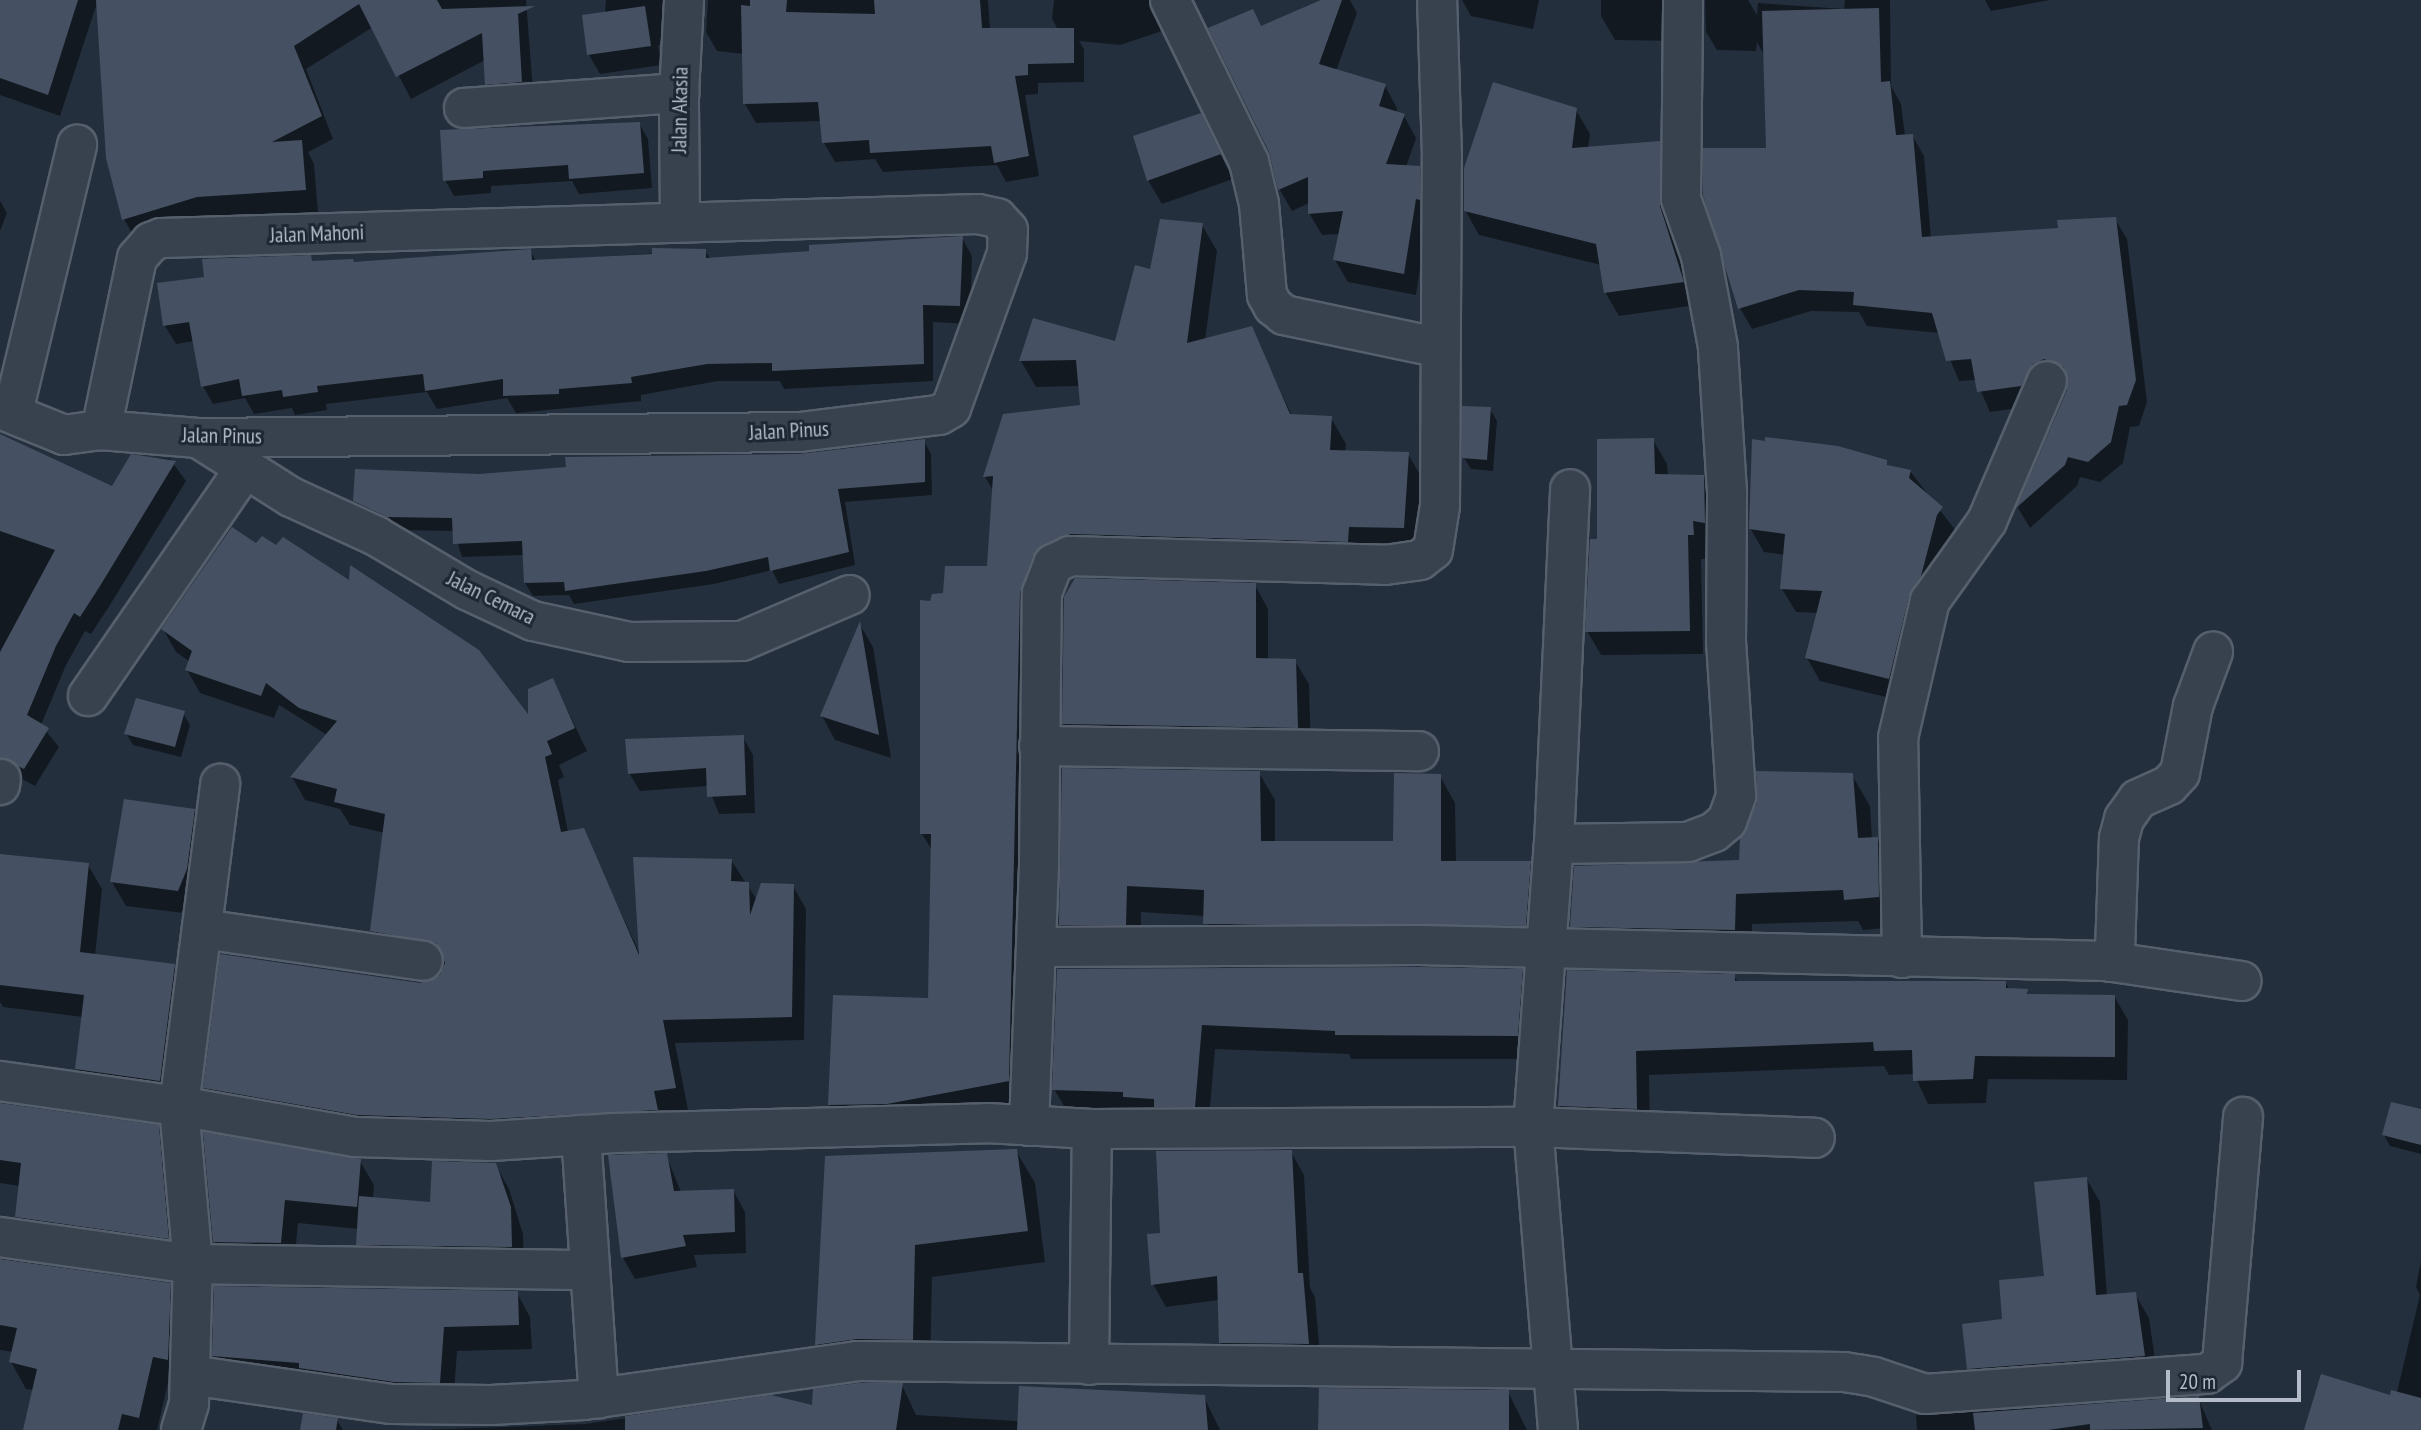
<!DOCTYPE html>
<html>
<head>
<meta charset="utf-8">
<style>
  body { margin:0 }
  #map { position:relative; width:2421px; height:1430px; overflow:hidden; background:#242f3e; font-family:"PT Sans Narrow",sans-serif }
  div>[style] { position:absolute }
  .shadow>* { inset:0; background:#0007 }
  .building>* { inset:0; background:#455162 }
  .roads { filter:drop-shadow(2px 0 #565f6c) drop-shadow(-2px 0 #565f6c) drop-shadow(0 2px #565f6c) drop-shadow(0 -2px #565f6c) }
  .minor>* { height:38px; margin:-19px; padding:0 19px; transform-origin:19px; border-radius:19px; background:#38414e }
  span { translate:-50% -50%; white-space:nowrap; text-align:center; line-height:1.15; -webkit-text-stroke:6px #1d2633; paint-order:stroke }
  .street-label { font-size:21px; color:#b4bcc9 }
  .scale { position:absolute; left:2166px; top:1370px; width:135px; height:32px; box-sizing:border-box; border:4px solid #b4bcc9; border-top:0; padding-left:9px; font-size:21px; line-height:24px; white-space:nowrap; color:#b4bcc9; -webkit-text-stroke:5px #1d2633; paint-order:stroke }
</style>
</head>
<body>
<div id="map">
  <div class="shadow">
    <i style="clip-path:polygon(0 0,526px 0,534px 104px,499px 107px,486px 84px,485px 60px,411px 99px,373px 27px,306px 69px,333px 139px,308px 152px,314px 164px,318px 213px,210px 219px,137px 242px,124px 219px,98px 0,60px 116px,0 95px)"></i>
    <i style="clip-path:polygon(606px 0,685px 0,671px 47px,658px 45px,661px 65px,600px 74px,589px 55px,605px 13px)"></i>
    <i style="clip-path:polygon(702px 0,988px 0,990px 29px,1058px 30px,1052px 18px,1054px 0,1158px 0,1164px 10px,1162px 31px,1120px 45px,1079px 41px,1084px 49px,1084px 82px,1038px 83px,1038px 94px,1025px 95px,1039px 176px,1006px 182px,997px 165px,883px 172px,875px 159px,835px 162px,824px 143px,822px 121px,756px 123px,745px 104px,744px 54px,717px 51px,706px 32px,708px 0)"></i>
    <i style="clip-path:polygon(1325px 0,1350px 0,1357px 13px,1336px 71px,1385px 86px,1397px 108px,1396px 113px,1404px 116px,1416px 138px,1406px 167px,1419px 167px,1432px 189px,1416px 295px,1348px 282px,1335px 260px,1340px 234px,1322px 235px,1309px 213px,1309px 203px,1292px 211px,1280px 190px,1270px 152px,1262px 28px)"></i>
    <i style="clip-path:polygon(1462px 0,1539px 0,1533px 29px,1471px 16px)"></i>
    <i style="clip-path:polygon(1601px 0,1684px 0,1674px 41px,1615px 40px,1601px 16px)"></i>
    <i style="clip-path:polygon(1705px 0,1748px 0,1757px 15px,1758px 3px,1844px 9px,1845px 0,1890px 0,1891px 86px,1901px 104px,1905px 136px,1912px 135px,1924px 156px,1931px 238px,2060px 229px,2115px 219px,2127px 239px,2147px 402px,2139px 426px,2130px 427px,2123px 463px,2100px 482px,2080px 477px,2077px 486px,2030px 528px,2018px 508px,2068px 384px,2056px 380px,2033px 406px,1990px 412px,1976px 380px,1959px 381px,1939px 333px,1867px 326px,1859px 312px,1811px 311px,1752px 329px,1740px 308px,1768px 150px,1765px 57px,1757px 42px,1756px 51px,1717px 50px,1706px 32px)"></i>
    <i style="clip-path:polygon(1985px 0,2050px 0,1991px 11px)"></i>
    <i style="clip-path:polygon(1576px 110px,1590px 134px,1588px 148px,1659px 143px,1672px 167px,1673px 231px,1696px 305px,1619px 316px,1605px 292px,1601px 265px,1479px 235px,1465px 210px)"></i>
    <i style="clip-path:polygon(1200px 115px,1233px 179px,1162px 204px,1148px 180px)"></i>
    <i style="clip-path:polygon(639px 123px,648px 139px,652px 188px,579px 194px,572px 181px,491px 186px,491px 193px,454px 196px,445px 180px)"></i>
    <i style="clip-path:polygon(0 201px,7px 213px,0 231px)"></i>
    <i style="clip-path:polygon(1202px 225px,1217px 251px,1205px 340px,1251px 328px,1292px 416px,1331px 418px,1346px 444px,1345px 452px,1408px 454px,1423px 480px,1418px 554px,1058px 571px,1023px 1108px,844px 1131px,829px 1105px,835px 996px,929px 1000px,933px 852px,922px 834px,931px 603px,989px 568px,994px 492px,985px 477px,1004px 415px,1082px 406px,1080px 386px,1036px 387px,1021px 361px,1034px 320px,1116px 343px,1152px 272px)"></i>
    <i style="clip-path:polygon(962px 238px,972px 256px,970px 324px,933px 322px,933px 381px,784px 389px,780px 381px,718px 381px,641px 395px,641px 401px,516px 413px,507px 398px,437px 409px,427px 392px,326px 404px,327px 410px,295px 415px,292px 408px,254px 414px,245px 398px,213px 404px,203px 386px,195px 341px,176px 344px,165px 326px,206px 279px,310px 257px,313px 263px,354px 264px,530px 251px,536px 261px,705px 250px,710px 259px)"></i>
    <i style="clip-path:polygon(1490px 409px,1497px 421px,1493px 471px,1471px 469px,1464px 458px)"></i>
    <i style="clip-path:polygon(0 436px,112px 489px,132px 456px,170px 459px,186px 481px,110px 605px,91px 634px,85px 631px,66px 665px,41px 725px,59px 747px,35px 786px,0 767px)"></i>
    <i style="clip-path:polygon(1653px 440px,1667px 464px,1668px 476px,1703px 477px,1717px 500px,1718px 546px,1706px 544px,1706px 559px,1701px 559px,1703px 654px,1601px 655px,1587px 631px,1599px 541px)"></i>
    <i style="clip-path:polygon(924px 441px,931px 454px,932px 495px,845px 502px,855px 565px,779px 584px,772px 570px,714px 584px,574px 604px,569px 595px,533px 596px,525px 583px,524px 555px,462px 557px,454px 531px,395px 530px,363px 515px,355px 501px,479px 476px,800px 456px)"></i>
    <i style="clip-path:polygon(1886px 462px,1889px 468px,1910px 471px,1956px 531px,1950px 539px,1902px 701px,1820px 681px,1807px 658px,1818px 613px,1796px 612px,1782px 589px,1785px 555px,1764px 552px,1750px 528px)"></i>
    <i style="clip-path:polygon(1255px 585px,1268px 609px,1268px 660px,1295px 661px,1309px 684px,1311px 751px,1078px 748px,1064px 724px)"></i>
    <i style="clip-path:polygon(860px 625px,873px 647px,891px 758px,835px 740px,822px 716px)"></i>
    <i style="clip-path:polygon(163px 629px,530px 720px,553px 680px,587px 751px,559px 765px,564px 777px,558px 780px,568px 832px,583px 830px,640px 954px,731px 860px,757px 900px,793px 886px,806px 909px,804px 1040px,675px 1043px,688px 1110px,505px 1142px,219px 1111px,205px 1088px,441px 976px,446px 965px,385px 954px,372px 931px,385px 833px,350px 825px,340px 809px,305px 800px,292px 777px,327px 735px,279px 705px,274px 718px,200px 693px,187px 670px,190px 662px,176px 652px)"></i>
    <i style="clip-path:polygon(183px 713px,190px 725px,181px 757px,133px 745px,126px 733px)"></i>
    <i style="clip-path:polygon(743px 737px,753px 755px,755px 813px,719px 814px,708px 786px,640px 791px,629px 773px)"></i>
    <i style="clip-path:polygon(1259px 773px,1275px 800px,1275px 843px,1395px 843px,1440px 776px,1455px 803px,1456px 863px,1530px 863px,1545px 890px,1541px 952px,1220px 951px,1205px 916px,1141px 912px,1141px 951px,1076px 952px,1060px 925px)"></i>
    <i style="clip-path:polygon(1852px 775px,1870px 806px,1872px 839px,1877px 839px,1895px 869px,1896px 927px,1863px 930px,1858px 921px,1752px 924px,1752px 961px,1589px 957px,1572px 926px,1741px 861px)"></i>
    <i style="clip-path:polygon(194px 810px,208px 834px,192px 914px,126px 906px,112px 882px)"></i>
    <i style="clip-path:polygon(88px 865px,102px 889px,95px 956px,174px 966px,188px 990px,173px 1104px,90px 1093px,76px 1069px,83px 1017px,3px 1007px,0 1002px,0 886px)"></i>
    <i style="clip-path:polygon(1059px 971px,1522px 971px,1536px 995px,1531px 1059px,1351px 1059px,1349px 1054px,1215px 1049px,1208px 1130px,1068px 1113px,1054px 1089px)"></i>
    <i style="clip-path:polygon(1734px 976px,1738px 982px,2005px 982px,2010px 990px,2027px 991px,2029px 996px,2114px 996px,2128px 1020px,2127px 1080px,1988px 1079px,1986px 1103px,1928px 1104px,1914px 1074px,1889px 1075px,1884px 1066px,1649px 1075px,1650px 1133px,1574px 1130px,1560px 1106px)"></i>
    <i style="clip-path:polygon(0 1105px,158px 1127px,173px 1154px,183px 1264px,32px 1243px,17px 1217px,20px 1186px,0 1183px)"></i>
    <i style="clip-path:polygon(2421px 1111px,2421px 1154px,2390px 1146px,2384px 1135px)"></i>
    <i style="clip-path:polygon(205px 1135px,360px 1161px,374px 1185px,373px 1199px,431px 1203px,495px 1164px,509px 1189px,523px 1234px,524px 1270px,371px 1268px,358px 1244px,359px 1229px,298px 1223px,294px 1267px,229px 1266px,215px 1242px)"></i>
    <i style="clip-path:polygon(1016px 1151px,1035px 1183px,1045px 1262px,932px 1277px,930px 1371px,835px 1376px,817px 1344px,827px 1158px)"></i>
    <i style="clip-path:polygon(1291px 1152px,1304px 1175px,1310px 1288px,1315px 1297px,1321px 1367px,1234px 1366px,1221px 1343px,1219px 1300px,1166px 1307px,1153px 1284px,1162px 1235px)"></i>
    <i style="clip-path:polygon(666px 1155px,681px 1192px,733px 1190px,745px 1212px,746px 1253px,694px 1255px,697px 1267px,635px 1279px,623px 1258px)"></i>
    <i style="clip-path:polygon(2086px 1178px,2100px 1202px,2107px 1296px,2135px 1294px,2149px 1318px,2158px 1380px,1983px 1392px,1969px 1368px,2004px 1320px,2045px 1278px)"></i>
    <i style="clip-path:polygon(0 1258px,169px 1285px,185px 1311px,183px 1385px,168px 1383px,157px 1430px,25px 1430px,34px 1390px,26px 1389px,11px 1362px,13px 1352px,0 1350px)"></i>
    <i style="clip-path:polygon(2421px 1261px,2421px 1430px,2315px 1430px,2397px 1392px,2420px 1295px,2416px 1287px)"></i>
    <i style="clip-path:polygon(517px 1293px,530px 1317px,532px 1349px,457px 1351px,453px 1406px,228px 1380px,214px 1356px)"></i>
    <i style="clip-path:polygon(902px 1385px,916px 1415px,1019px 1421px,1204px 1397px,1220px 1430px,421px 1430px,585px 1424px,771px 1397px,814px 1407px)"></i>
    <i style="clip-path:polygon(1508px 1392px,1527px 1430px,1320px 1430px)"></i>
    <i style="clip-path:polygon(2198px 1398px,2212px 1430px,1917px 1430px,1916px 1415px)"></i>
    <i style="clip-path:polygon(337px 1420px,343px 1430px,302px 1430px)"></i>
  </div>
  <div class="building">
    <i style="clip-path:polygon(0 0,78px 0,48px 95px,0 78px)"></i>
    <i style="clip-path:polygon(96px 0,437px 0,442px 9px,535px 6px,518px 14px,522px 82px,485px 85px,482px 33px,396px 77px,359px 4px,294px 46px,322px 116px,272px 142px,302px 140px,306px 190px,197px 197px,122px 220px,106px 158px)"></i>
    <i style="clip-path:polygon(750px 0,787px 0,786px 12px,875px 14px,874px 0,980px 0,982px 28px,1074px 28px,1074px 63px,1028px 64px,1028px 75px,1015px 76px,1029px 156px,994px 163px,991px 146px,870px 153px,869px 140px,822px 143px,818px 102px,743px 104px,741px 5px,750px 6px)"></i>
    <i style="clip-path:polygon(1321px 0,1342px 0,1319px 64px,1386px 84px,1379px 106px,1405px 114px,1386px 164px,1420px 166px,1420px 200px,1416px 199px,1404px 274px,1333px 260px,1343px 211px,1308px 214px,1308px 177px,1278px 190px,1269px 152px,1208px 28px,1253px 9px,1261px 26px)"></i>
    <i style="clip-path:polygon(645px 6px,651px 46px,587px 55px,582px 15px)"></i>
    <i style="clip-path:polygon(1879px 8px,1881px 82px,1890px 81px,1896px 135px,1913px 134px,1922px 237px,2058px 228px,2057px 220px,2116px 217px,2136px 380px,2127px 405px,2119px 406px,2111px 442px,2088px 462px,2068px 457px,2065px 465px,2016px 508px,2067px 390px,2064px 367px,2044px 359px,2033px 364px,2021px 386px,1977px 392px,1971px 359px,1946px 361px,1932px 313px,1853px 305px,1854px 292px,1799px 290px,1738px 309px,1703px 195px,1703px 148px,1766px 148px,1762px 11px)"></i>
    <i style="clip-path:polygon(1493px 82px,1577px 108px,1572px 148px,1660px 141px,1660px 206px,1684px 282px,1604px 293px,1596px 244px,1464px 211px,1464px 168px)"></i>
    <i style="clip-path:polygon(1201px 113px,1221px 154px,1147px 181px,1133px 136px)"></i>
    <i style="clip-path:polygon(640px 122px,644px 173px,569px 179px,568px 165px,483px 171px,483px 178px,443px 181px,440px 130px)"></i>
    <i style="clip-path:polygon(1160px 219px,1203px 223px,1187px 343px,1252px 326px,1290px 414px,1332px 416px,1330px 450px,1409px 452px,1404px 528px,1349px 527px,1348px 542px,1071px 534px,1043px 545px,1033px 556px,1020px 593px,1009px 1081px,887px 1104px,828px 1105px,833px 995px,928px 998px,931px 834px,920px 834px,920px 600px,930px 601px,932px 594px,943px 593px,945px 566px,987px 566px,993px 476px,983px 477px,1003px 414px,1080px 405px,1076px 360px,1019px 361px,1033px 318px,1115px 341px,1135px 265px,1150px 269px)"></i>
    <i style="clip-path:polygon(963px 236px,960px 306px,923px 305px,924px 364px,772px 371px,772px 363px,707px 364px,631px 377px,632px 383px,559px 389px,559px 394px,503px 396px,503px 379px,425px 391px,423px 374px,317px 386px,318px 392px,283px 397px,282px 390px,242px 396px,239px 379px,201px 387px,189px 322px,163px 326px,157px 283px,204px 277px,202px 259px,311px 255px,312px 261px,353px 259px,354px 262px,531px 249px,532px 260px,652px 254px,652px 248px,706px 249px,706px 258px,809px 251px,809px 245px)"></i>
    <i style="clip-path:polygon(1462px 406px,1491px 407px,1487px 460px,1462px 458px)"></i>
    <i style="clip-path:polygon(0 434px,112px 486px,131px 454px,176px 461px,100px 586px,80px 617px,74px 613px,56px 646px,27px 715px,49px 728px,24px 769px,0 758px,0 652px,55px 550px,0 531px)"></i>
    <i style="clip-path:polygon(1765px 437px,1838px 446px,1887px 460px,1887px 465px,1911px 470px,1909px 478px,1943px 507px,1937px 515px,1921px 576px,1909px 596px,1889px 679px,1805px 658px,1822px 591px,1780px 589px,1785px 534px,1749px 529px,1752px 439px,1765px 441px)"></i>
    <i style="clip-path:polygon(1654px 438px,1655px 474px,1704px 475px,1705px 523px,1693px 521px,1694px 535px,1688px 535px,1690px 631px,1585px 632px,1590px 539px,1597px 539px,1597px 439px)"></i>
    <i style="clip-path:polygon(925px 439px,925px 482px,838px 489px,849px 552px,770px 571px,768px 557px,706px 571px,565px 591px,564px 582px,524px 583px,522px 541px,453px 544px,452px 518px,387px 517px,353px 501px,355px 469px,479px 474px,566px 467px,565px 457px,800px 454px)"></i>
    <i style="clip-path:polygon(232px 527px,256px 543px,262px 536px,276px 545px,283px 537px,349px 580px,350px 565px,479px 650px,528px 714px,528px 689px,553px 678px,575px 728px,547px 741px,552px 754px,545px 757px,561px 832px,584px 828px,639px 955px,633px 857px,732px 859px,731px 881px,749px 882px,750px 915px,761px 883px,794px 884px,792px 1017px,663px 1020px,676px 1088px,654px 1091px,658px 1110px,491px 1119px,357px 1115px,203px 1088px,220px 954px,420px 983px,440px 975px,445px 963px,436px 943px,370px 931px,385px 814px,334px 802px,337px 789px,290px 777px,337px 721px,299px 708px,266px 683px,261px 696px,185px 670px,192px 651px,161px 629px)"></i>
    <i style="clip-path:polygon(1075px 578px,1256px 583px,1256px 658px,1296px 659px,1298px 728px,1062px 724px,1064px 597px)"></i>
    <i style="clip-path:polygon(860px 621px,879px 735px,820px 716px)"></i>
    <i style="clip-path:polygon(136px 698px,185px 711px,175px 747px,124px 734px)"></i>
    <i style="clip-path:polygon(744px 735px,746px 795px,707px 797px,706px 768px,628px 774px,625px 739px)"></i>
    <i style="clip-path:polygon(1062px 768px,1260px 771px,1261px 841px,1393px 841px,1394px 773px,1441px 774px,1441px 861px,1531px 861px,1526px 926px,1203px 924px,1204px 890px,1127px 886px,1126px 925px,1059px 925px)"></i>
    <i style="clip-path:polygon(1756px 771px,1853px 773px,1858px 838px,1878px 837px,1879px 897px,1844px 900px,1843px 890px,1736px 894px,1735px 930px,1570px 927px,1574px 866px,1739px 860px,1740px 839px,1757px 803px)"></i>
    <i style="clip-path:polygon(124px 799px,195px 809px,187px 869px,178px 891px,110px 882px)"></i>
    <i style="clip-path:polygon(0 854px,89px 863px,80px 952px,175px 964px,160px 1081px,75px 1069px,84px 995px,0 985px)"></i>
    <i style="clip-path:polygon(1419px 967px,1523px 969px,1518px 1036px,1335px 1035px,1335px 1031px,1202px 1025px,1195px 1107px,1154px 1107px,1154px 1099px,1123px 1097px,1123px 1092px,1052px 1090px,1057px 969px)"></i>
    <i style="clip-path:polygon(1567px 970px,1735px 974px,1735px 981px,2006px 981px,2006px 988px,2028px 989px,2027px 994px,2115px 995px,2115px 1057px,1975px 1056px,1973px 1079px,1913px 1081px,1912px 1050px,1874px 1051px,1873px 1042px,1636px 1051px,1637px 1109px,1558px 1106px)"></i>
    <i style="clip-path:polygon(2391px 1102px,2421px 1109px,2421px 1145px,2382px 1135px)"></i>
    <i style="clip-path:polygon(0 1103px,159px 1125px,169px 1239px,15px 1217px,21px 1163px,0 1160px)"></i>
    <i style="clip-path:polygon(203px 1132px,361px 1159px,357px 1207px,285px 1200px,281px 1243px,213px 1242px)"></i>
    <i style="clip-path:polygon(1017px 1149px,1028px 1231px,915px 1245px,913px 1340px,857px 1339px,815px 1345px,825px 1156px)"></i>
    <i style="clip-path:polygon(1292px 1150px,1298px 1273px,1303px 1273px,1309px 1344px,1219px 1343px,1217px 1276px,1151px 1285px,1147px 1234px,1160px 1233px,1156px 1151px)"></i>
    <i style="clip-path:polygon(667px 1153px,674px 1191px,734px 1189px,735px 1232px,683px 1235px,686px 1246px,621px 1258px,608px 1155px)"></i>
    <i style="clip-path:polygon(432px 1161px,496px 1163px,511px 1207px,512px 1247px,356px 1245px,359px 1196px,430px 1202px)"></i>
    <i style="clip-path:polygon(2087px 1177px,2096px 1295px,2136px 1292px,2145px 1356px,1967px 1369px,1962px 1324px,2002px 1319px,1999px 1280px,2044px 1276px,2034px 1182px)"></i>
    <i style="clip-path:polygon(0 1259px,171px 1283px,168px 1360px,153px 1357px,139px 1418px,122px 1414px,118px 1430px,23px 1430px,37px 1369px,9px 1362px,17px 1328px,0 1325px)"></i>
    <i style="clip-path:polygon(214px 1286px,518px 1291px,519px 1325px,444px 1327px,440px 1383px,394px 1382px,299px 1368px,299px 1363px,212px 1356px)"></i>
    <i style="clip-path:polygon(2321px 1374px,2390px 1395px,2391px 1390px,2421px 1398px,2421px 1430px,2304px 1430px)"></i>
    <i style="clip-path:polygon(858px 1383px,903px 1383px,896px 1430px,625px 1430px,625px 1416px,771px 1395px,812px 1405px,813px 1389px)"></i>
    <i style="clip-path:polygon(1019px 1386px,1205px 1395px,1208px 1430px,1017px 1430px)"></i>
    <i style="clip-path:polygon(1319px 1388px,1509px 1390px,1509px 1430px,1318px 1430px)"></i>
    <i style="clip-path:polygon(2199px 1396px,2203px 1428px,2090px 1430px,2090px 1424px,2048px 1430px,1975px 1430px,1973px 1413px)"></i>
    <i style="clip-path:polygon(303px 1413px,338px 1418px,336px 1430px,300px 1430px)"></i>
  </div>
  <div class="roads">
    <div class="minor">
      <i style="left:1170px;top:0;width:180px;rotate:64deg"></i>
      <i style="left:1249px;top:162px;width:43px;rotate:76.6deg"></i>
      <i style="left:1259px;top:204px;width:91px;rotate:85deg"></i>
      <i style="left:1267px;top:295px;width:13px;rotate:61deg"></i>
      <i style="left:1273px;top:306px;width:14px;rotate:39deg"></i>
      <i style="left:1284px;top:315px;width:159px;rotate:11.9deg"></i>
      <i style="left:464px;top:108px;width:216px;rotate:-4deg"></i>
      <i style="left:680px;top:219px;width:126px;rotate:-90.5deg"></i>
      <i style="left:679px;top:93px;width:93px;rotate:-86.9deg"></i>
      <i style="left:0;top:409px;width:69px;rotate:22.1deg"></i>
      <i style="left:64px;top:435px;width:37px;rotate:-8deg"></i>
      <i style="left:101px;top:430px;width:97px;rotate:4.7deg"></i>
      <i style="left:198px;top:438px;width:602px;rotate:-0.57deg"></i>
      <i style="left:800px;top:432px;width:140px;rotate:-7deg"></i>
      <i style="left:939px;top:415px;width:14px;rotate:-30deg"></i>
      <i style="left:951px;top:408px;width:165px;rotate:-70.1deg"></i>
      <i style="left:1007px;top:253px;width:23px;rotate:-88deg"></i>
      <i style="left:1008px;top:230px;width:16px;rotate:-133deg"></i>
      <i style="left:997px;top:218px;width:19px;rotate:-168deg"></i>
      <i style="left:978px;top:214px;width:817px;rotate:178.32deg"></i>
      <i style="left:161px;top:238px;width:11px;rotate:158deg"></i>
      <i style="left:151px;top:242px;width:21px;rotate:131deg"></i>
      <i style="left:137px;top:258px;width:176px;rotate:101.8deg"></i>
      <i style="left:13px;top:412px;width:275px;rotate:-76.5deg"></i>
      <i style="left:198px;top:438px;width:110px;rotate:32.4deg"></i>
      <i style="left:291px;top:497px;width:94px;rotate:24.6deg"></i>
      <i style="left:376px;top:536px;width:106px;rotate:30.7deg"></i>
      <i style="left:467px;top:590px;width:73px;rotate:25.2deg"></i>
      <i style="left:533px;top:621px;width:98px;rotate:12.3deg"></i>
      <i style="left:629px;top:642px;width:113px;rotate:-0.5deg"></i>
      <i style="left:742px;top:641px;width:117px;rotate:-23.1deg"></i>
      <i style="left:88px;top:696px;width:275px;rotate:-55.4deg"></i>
      <i style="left:1039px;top:746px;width:380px;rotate:0.8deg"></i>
      <i style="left:0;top:785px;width:6px;rotate:-81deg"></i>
      <i style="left:1554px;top:844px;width:355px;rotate:-87.4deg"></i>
      <i style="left:202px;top:929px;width:223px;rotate:8.2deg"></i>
      <i style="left:1036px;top:947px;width:383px;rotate:-0.3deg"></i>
      <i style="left:1419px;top:945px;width:687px;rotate:1.33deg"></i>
      <i style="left:2106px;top:961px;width:137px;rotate:8.4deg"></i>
      <i style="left:1902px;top:958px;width:220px;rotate:-91deg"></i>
      <i style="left:1898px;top:738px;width:141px;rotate:-76.9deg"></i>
      <i style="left:1930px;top:601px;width:98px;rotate:-54.5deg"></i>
      <i style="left:1987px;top:521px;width:152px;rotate:-66.8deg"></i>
      <i style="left:2110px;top:962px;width:12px;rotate:-66deg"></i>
      <i style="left:2115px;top:951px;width:113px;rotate:-88deg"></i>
      <i style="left:2119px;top:838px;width:20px;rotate:-75deg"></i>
      <i style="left:2124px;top:819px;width:24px;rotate:-55deg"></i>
      <i style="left:2138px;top:799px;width:34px;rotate:-24deg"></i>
      <i style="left:2169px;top:785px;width:16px;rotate:-47deg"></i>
      <i style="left:2180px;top:773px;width:68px;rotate:-79deg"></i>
      <i style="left:2193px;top:706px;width:58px;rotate:-69.7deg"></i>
      <i style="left:0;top:1081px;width:181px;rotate:8deg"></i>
      <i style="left:179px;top:1106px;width:325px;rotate:-82.7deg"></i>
      <i style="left:1029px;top:1126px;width:262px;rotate:-87.8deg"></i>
      <i style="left:1039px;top:864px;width:271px;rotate:-89.4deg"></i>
      <i style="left:1042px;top:593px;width:31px;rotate:-69deg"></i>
      <i style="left:1053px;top:564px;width:19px;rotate:-25deg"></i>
      <i style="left:1070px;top:556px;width:315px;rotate:1.6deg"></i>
      <i style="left:1385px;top:565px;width:35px;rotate:-8deg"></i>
      <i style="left:1420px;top:560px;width:16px;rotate:-38deg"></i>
      <i style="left:1433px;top:550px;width:45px;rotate:-81deg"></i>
      <i style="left:1440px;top:506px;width:350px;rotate:-89.7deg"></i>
      <i style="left:1442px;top:156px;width:156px;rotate:-91.8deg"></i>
      <i style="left:581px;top:1135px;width:264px;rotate:86.1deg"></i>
      <i style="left:0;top:1237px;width:195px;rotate:8deg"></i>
      <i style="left:193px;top:1264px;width:396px;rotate:0.9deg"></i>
      <i style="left:1089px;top:1365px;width:236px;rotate:-89.3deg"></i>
      <i style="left:190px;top:1375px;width:204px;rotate:8.2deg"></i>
      <i style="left:392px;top:1404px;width:99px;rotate:0.6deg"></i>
      <i style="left:491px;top:1405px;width:93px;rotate:-3.1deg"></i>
      <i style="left:584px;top:1400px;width:276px;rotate:-8.1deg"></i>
      <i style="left:857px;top:1361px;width:987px;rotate:0.64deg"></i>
      <i style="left:1844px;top:1372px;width:30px;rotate:9deg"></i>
      <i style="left:1874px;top:1377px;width:54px;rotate:18.4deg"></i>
      <i style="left:1925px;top:1394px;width:283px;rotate:-4.1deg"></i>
      <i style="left:2207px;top:1374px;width:19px;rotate:-36deg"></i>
      <i style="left:2222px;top:1363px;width:247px;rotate:-85.1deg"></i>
      <i style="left:181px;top:1430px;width:27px;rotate:-73deg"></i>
      <i style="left:189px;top:1404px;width:140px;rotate:-88.4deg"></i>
      <i style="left:193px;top:1264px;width:159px;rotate:-95.1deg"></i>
      <i style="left:179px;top:1106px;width:179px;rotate:10deg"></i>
      <i style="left:355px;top:1137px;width:136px;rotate:1.7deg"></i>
      <i style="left:491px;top:1141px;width:124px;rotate:-3.7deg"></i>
      <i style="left:615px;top:1133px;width:372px;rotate:-1.5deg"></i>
      <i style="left:987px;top:1123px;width:105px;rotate:3.3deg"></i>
      <i style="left:1092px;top:1129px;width:441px;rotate:-0.3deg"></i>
      <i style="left:1533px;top:1127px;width:282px;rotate:2.2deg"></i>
      <i style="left:1558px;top:1430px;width:304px;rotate:-94.7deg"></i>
      <i style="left:1533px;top:1127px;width:284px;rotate:-85.8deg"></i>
      <i style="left:1554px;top:844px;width:134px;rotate:-0.9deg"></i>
      <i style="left:1688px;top:842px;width:28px;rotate:-21deg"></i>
      <i style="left:1714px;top:832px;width:17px;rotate:-40deg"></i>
      <i style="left:1727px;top:821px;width:27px;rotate:-70deg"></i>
      <i style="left:1736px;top:796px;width:154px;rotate:-93.7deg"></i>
      <i style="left:1726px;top:642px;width:150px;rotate:-89.6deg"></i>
      <i style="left:1727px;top:492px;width:145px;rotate:-93.6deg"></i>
      <i style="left:1718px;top:347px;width:93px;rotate:-100.6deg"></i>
      <i style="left:1701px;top:256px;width:60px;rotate:-109.3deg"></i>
      <i style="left:1681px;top:199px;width:199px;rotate:-89.4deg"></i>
    </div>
  </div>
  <div class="street-label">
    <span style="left:680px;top:110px;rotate:-89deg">Jalan Akasia</span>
    <span style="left:317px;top:234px;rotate:-2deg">Jalan Mahoni</span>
    <span style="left:789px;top:431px;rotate:-3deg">Jalan Pinus</span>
    <span style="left:222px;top:436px;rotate:1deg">Jalan Pinus</span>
    <span style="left:491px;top:598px;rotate:26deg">Jalan Cemara</span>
  </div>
  <div class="scale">20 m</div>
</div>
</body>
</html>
